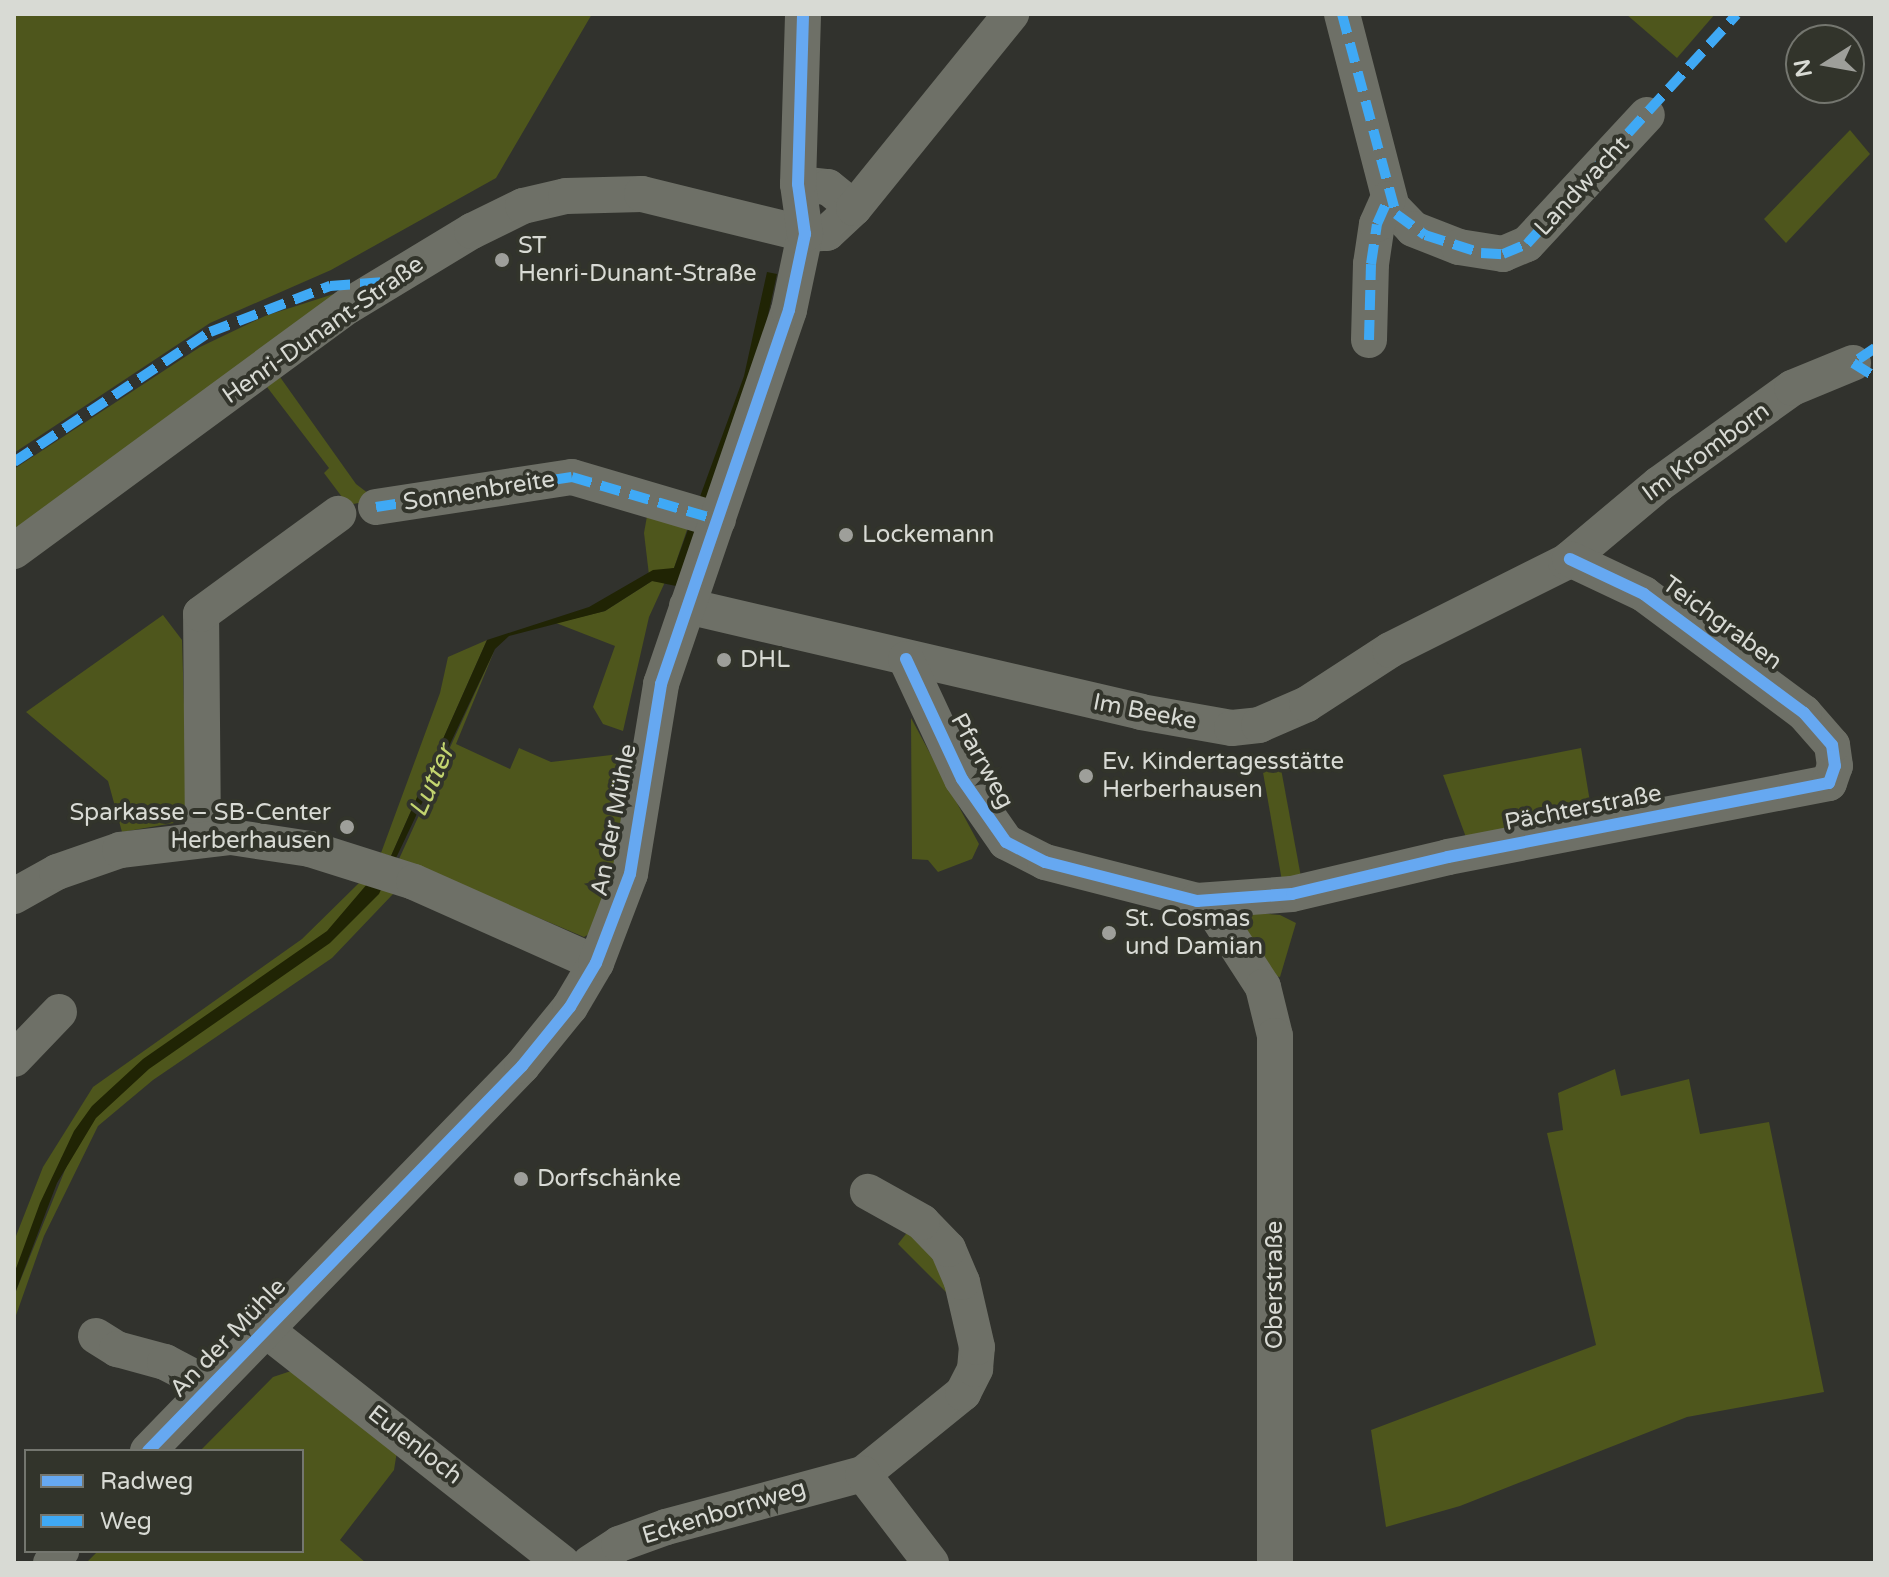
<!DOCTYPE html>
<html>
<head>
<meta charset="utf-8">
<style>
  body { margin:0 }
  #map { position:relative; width:1889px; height:1577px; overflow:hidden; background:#31322d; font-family:"Varela Round",sans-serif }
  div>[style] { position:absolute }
  .green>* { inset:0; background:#4e561c }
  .water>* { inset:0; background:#202404 }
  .minor>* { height:36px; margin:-18px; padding:0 18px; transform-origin:18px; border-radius:18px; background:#6e7067 }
  .quiet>* { height:10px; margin-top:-5px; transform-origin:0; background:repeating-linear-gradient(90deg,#3fa9f5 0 20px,transparent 0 30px) }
  .cycleway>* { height:12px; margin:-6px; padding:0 6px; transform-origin:6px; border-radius:6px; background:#66a8f1 }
  .dots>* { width:22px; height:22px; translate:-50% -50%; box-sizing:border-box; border:4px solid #32342b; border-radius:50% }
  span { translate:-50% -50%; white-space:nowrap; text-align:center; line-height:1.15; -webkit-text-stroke:8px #32342b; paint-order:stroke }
  .street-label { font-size:24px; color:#d8dad4 }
  .poi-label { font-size:24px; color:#d8dad4 }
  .left { translate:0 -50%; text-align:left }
  .right { translate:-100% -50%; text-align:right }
  .water-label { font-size:26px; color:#c3d56f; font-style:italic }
  .frame { position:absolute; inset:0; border:16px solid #d8dad4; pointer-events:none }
  .legend { position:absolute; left:24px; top:1449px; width:280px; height:104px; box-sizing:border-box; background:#32342b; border:2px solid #74766f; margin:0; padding:10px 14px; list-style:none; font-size:24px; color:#d8dad4 }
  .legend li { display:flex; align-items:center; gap:16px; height:40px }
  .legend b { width:40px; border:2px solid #74766f }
  .north { position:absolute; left:1785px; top:24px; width:80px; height:80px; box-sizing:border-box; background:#32342b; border:2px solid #74766f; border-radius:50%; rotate:259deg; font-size:22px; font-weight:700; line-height:32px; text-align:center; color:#d8dad4 }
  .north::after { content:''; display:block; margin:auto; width:28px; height:36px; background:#9e9f9a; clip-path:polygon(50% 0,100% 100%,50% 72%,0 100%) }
</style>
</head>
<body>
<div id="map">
  <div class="green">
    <i style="clip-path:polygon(14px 14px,592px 14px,496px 178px,331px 270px,210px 323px,14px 453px)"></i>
    <i style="clip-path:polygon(1626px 14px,1715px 14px,1677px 58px)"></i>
    <i style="clip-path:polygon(1850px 130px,1870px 154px,1786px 243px,1764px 219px)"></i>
    <i style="clip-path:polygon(340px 292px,14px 540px,14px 469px,200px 347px,265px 316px)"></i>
    <i style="clip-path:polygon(280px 377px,356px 484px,373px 497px,369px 501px,348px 505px,324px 473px,329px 468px,267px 387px)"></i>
    <i style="clip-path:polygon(649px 505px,691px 518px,674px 568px,649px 575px,644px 533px)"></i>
    <i style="clip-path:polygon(652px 581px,665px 582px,649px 617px,623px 731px,603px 724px,593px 707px,615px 646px,556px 623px,605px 611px)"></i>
    <i style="clip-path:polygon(163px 615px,182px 640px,187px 802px,174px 823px,122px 832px,108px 781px,26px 712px)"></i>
    <i style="clip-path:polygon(487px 640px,391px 856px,381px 853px,440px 693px,448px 657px)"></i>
    <i style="clip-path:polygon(495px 649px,456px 744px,510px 769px,519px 748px,551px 762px,620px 754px,635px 770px,620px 857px,594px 931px,584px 937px,399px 859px)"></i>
    <i style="clip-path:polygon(911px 718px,979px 844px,972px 859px,938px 872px,928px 860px,912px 859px)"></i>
    <i style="clip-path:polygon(1581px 748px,1592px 814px,1467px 840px,1443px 775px)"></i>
    <i style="clip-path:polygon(1279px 758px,1301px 877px,1282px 881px,1261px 761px)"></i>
    <i style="clip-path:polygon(360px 882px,394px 893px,332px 958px,153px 1080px,98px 1126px,44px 1236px,14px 1321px,14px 1296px,67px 1165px,62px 1157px,14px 1274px,16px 1236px,43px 1167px,93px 1087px,302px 939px)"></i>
    <i style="clip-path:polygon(1243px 912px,1280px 915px,1296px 923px,1280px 977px,1270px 975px,1241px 936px)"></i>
    <i style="clip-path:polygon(1615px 1069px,1621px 1096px,1689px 1079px,1700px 1134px,1769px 1122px,1824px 1392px,1687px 1417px,1460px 1506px,1386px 1527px,1371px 1430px,1596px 1345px,1547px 1133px,1563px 1130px,1558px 1093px)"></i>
    <i style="clip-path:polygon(913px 1225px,930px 1242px,952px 1298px,898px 1244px)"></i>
    <i style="clip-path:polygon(291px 1371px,397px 1451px,394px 1470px,340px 1540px,366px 1563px,86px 1563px,98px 1551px,302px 1551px,302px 1451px,200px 1451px,273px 1377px)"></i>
  </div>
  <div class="water">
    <i style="clip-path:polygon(767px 272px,777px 274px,752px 388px,681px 587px,652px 581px,605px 611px,509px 636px,495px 649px,379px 894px,330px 943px,149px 1069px,96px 1118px,57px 1183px,14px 1296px,14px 1274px,40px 1203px,74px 1131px,92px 1106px,143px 1059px,327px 931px,391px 856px,487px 640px,589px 607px,653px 570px,674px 568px,744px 376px)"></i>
  </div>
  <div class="minor">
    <i style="left:1342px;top:14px;width:199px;rotate:75.5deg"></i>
    <i style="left:1392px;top:207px;width:30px;rotate:46deg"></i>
    <i style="left:1413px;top:229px;width:49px;rotate:21.4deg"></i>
    <i style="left:1459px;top:247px;width:45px;rotate:9deg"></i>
    <i style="left:1503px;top:254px;width:26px;rotate:-23deg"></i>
    <i style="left:1527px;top:244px;width:176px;rotate:-47.1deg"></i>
    <i style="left:798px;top:184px;width:30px;rotate:6deg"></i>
    <i style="left:828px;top:187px;width:33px;rotate:39deg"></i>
    <i style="left:1369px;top:340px;width:76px;rotate:-88.5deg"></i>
    <i style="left:1371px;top:264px;width:40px;rotate:-81.5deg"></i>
    <i style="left:1377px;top:224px;width:27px;rotate:-66deg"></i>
    <i style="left:376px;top:507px;width:198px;rotate:-8.7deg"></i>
    <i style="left:572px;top:477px;width:152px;rotate:16.4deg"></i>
    <i style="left:14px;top:551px;width:414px;rotate:-36.3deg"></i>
    <i style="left:348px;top:306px;width:145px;rotate:-31.2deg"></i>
    <i style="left:472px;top:231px;width:57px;rotate:-26.1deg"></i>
    <i style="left:523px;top:206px;width:44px;rotate:-13.1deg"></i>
    <i style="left:566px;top:196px;width:76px;rotate:-1.5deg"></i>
    <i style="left:642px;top:194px;width:168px;rotate:13.8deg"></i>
    <i style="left:805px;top:234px;width:22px;rotate:-3deg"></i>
    <i style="left:827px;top:233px;width:37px;rotate:-43deg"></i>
    <i style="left:854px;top:208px;width:250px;rotate:-51deg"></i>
    <i style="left:687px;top:606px;width:466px;rotate:13.1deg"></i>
    <i style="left:1141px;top:712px;width:92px;rotate:10deg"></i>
    <i style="left:1232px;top:728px;width:27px;rotate:-6deg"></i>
    <i style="left:1259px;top:725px;width:52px;rotate:-23.6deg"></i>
    <i style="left:1307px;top:704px;width:99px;rotate:-33deg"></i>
    <i style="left:1390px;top:650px;width:197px;rotate:-26.6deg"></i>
    <i style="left:1566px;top:562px;width:121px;rotate:-40deg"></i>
    <i style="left:1659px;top:484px;width:164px;rotate:-35.8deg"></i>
    <i style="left:1792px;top:388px;width:66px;rotate:-22.3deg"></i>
    <i style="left:906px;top:659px;width:132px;rotate:65deg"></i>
    <i style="left:962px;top:779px;width:77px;rotate:55.1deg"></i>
    <i style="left:1006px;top:842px;width:44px;rotate:27.1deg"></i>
    <i style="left:1045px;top:862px;width:157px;rotate:14.4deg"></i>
    <i style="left:1197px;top:901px;width:95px;rotate:-4.2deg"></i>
    <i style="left:1292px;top:894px;width:160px;rotate:-13.3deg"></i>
    <i style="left:1448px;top:857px;width:388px;rotate:-11deg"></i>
    <i style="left:1829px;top:783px;width:18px;rotate:-71deg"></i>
    <i style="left:1835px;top:766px;width:21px;rotate:-98deg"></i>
    <i style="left:1832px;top:745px;width:43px;rotate:-131.2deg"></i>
    <i style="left:1804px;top:713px;width:199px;rotate:-143.4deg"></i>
    <i style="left:1644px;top:594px;width:82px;rotate:-154.7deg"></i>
    <i style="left:203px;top:837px;width:223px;rotate:-90.5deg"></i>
    <i style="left:201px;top:614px;width:170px;rotate:-36.1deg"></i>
    <i style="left:14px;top:896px;width:49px;rotate:-29.2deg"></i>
    <i style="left:57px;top:872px;width:67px;rotate:-19.2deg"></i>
    <i style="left:120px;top:850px;width:112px;rotate:-6.7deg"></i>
    <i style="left:231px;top:837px;width:80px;rotate:8.6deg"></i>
    <i style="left:310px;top:849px;width:109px;rotate:17.6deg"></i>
    <i style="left:414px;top:882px;width:199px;rotate:24deg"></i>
    <i style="left:1208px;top:902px;width:101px;rotate:57.1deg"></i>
    <i style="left:1263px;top:987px;width:50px;rotate:76.2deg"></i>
    <i style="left:1275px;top:1036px;width:527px;rotate:90deg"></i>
    <i style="left:14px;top:1059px;width:65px;rotate:-46.2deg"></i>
    <i style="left:266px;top:1330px;width:377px;rotate:38.2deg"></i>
    <i style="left:96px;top:1336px;width:25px;rotate:32deg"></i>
    <i style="left:117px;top:1349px;width:50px;rotate:15.2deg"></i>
    <i style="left:165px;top:1362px;width:52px;rotate:27.6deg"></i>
    <i style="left:148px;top:1451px;width:537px;rotate:-45.83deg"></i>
    <i style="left:522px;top:1066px;width:76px;rotate:-50.9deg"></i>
    <i style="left:570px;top:1007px;width:51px;rotate:-59.4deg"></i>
    <i style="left:596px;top:963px;width:95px;rotate:-69.1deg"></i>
    <i style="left:630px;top:874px;width:193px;rotate:-80.7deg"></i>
    <i style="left:661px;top:684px;width:395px;rotate:-71.1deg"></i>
    <i style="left:789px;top:310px;width:78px;rotate:-78.1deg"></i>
    <i style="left:805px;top:234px;width:50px;rotate:-98deg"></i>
    <i style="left:798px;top:184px;width:170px;rotate:-88.3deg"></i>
    <i style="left:863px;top:1474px;width:129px;rotate:-39deg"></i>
    <i style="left:963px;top:1393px;width:27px;rotate:-63deg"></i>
    <i style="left:975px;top:1369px;width:22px;rotate:-85deg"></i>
    <i style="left:977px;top:1347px;width:67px;rotate:-103deg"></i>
    <i style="left:962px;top:1282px;width:36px;rotate:-113deg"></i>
    <i style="left:948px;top:1249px;width:37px;rotate:-134deg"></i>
    <i style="left:922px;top:1222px;width:62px;rotate:-150.9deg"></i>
    <i style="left:51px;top:1563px;width:16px;rotate:-50deg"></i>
    <i style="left:590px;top:1563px;width:35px;rotate:-33deg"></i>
    <i style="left:619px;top:1544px;width:50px;rotate:-19.9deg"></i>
    <i style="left:666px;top:1527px;width:204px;rotate:-15.1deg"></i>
    <i style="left:863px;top:1474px;width:112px;rotate:52.6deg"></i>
  </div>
  <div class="quiet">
    <i style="left:1342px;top:14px;width:207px;rotate:74.9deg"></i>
    <i style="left:1396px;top:214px;width:36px;rotate:36deg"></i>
    <i style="left:1425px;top:235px;width:59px;rotate:17.8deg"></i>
    <i style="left:1481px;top:253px;width:22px;rotate:3deg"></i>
    <i style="left:1503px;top:254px;width:26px;rotate:-23deg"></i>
    <i style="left:1527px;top:244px;width:311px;rotate:-47.6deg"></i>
    <i style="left:1369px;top:340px;width:76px;rotate:-88.5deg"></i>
    <i style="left:1371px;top:264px;width:40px;rotate:-81.5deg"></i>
    <i style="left:1377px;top:224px;width:27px;rotate:-66deg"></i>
    <i style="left:1875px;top:348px;width:27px;rotate:146deg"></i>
    <i style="left:1853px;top:363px;width:26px;rotate:32deg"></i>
    <i style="left:14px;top:462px;width:235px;rotate:-33.6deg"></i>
    <i style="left:210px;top:332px;width:129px;rotate:-21deg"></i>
    <i style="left:330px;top:286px;width:55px;rotate:-4.2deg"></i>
    <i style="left:376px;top:507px;width:198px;rotate:-8.7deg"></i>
    <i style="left:572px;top:477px;width:152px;rotate:16.4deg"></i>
  </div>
  <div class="cycleway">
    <i style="left:906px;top:659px;width:132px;rotate:65deg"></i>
    <i style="left:962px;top:779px;width:77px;rotate:55.1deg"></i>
    <i style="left:1006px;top:842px;width:44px;rotate:27.1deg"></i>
    <i style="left:1045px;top:862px;width:157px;rotate:14.4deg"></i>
    <i style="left:1197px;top:901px;width:95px;rotate:-4.2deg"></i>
    <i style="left:1292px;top:894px;width:160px;rotate:-13.3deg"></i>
    <i style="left:1448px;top:857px;width:388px;rotate:-11deg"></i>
    <i style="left:1829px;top:783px;width:18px;rotate:-71deg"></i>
    <i style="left:1835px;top:766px;width:21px;rotate:-98deg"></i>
    <i style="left:1832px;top:745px;width:43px;rotate:-131.2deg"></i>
    <i style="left:1804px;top:713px;width:199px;rotate:-143.4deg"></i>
    <i style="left:1644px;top:594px;width:82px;rotate:-154.7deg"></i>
    <i style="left:148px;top:1451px;width:537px;rotate:-45.83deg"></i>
    <i style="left:522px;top:1066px;width:76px;rotate:-50.9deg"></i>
    <i style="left:570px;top:1007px;width:51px;rotate:-59.4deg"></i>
    <i style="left:596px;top:963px;width:95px;rotate:-69.1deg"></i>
    <i style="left:630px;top:874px;width:193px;rotate:-80.7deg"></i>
    <i style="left:661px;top:684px;width:395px;rotate:-71.1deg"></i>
    <i style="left:789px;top:310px;width:78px;rotate:-78.1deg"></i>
    <i style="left:805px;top:234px;width:50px;rotate:-98deg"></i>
    <i style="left:798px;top:184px;width:170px;rotate:-88.3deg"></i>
  </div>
  <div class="dots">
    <i style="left:502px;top:260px;background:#9e9f9a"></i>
    <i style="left:846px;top:535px;background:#9e9f9a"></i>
    <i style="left:724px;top:660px;background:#9e9f9a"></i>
    <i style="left:1086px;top:776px;background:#9e9f9a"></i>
    <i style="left:347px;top:827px;background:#9e9f9a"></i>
    <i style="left:1109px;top:933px;background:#9e9f9a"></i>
    <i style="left:521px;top:1179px;background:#9e9f9a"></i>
  </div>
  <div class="street-label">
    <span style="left:1582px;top:186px;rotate:-47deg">Landwacht</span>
    <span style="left:323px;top:330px;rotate:-35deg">Henri-Dunant-Straße</span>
    <span style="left:1706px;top:452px;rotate:-36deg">Im Kromborn</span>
    <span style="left:479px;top:491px;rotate:-9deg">Sonnenbreite</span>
    <span style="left:1722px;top:623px;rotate:36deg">Teichgraben</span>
    <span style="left:1145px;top:712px;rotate:11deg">Im Beeke</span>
    <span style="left:982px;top:761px;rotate:61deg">Pfarrweg</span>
    <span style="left:1583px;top:808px;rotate:-11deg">Pächterstraße</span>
    <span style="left:614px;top:820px;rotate:-79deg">An der Mühle</span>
    <span style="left:1275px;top:1285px;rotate:-90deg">Oberstraße</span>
    <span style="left:228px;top:1338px;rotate:-46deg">An der Mühle</span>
    <span style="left:415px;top:1445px;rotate:38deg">Eulenloch</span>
    <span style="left:724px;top:1512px;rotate:-17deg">Eckenbornweg</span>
  </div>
  <div class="poi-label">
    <span class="left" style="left:518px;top:260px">ST<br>Henri-Dunant-Straße</span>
    <span class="left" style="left:862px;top:535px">Lockemann</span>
    <span class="left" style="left:740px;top:660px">DHL</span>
    <span class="left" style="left:1102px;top:776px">Ev. Kindertagesstätte<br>Herberhausen</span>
    <span class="right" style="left:331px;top:827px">Sparkasse – SB-Center<br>Herberhausen</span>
    <span class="left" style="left:1125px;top:933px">St. Cosmas<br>und Damian</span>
    <span class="left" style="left:537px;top:1179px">Dorfschänke</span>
  </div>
  <div class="water-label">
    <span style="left:432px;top:781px;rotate:-66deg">Lutter</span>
  </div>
  <div class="frame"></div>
  <ul class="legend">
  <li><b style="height:10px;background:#66a8f1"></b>Radweg</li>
  <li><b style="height:10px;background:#3fa9f5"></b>Weg</li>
  </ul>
  <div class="north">N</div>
</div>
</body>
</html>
